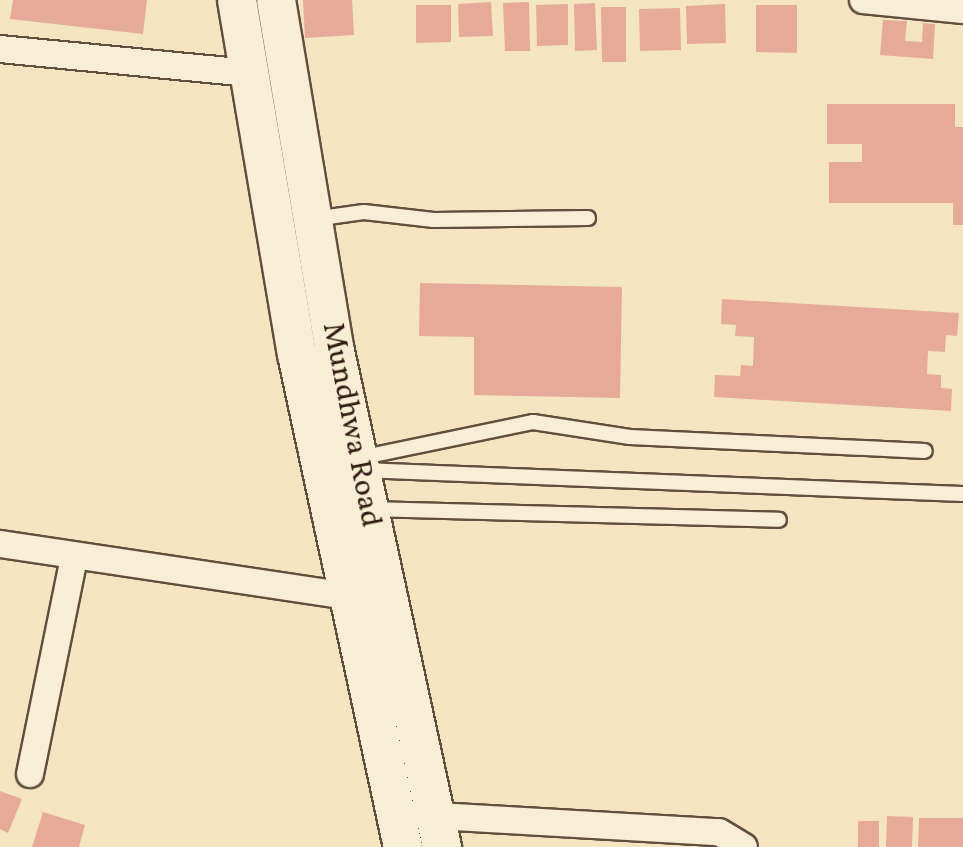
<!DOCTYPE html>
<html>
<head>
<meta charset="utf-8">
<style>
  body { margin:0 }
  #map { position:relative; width:963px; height:847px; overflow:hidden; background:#f4e5c0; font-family:Vollkorn,serif }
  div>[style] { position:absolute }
  .building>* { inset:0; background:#e5ab98 }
  .roads { filter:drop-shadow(2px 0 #614e3e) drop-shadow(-2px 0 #614e3e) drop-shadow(0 2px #614e3e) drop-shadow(0 -2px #614e3e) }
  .service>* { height:14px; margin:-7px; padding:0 7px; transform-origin:7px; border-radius:7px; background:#f8eed6 }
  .minor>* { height:26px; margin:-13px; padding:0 13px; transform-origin:13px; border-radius:13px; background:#f8eed6 }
  .secondary>* { height:38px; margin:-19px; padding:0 19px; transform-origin:19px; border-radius:19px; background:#f8eed6 }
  span { translate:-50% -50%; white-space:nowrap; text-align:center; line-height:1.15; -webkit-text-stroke:7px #f8eed6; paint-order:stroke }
  .street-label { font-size:30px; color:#301c12 }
</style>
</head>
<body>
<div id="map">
  <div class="building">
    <i style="clip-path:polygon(13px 0,147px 0,143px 34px,10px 19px)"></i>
    <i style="clip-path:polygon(303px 0,352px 0,354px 35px,305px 38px)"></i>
    <i style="clip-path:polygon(491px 2px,493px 36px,459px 37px,458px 4px)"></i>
    <i style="clip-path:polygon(529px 2px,530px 51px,505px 51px,503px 3px)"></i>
    <i style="clip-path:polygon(595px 3px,597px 50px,575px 51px,574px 4px)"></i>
    <i style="clip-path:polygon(568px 4px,568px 45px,537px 46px,536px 5px)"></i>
    <i style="clip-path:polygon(725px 4px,726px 43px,687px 44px,686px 6px)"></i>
    <i style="clip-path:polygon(416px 5px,451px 5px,451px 42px,416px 43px)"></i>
    <i style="clip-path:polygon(756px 5px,797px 5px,797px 53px,756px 52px)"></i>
    <i style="clip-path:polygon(601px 7px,626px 7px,626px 62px,602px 62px)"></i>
    <i style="clip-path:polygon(680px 8px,681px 50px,640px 51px,639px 9px)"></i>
    <i style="clip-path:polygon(883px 20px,907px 21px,905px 41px,922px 42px,923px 23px,935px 24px,933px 59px,880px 55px)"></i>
    <i style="clip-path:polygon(827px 104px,955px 104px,955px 127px,963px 127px,963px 225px,953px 225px,953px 203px,829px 203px,829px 162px,862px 162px,862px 144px,827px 144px)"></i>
    <i style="clip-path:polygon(420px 283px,622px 287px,620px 398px,474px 395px,474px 337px,419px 336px)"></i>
    <i style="clip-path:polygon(722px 299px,959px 313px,957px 336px,946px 335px,945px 352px,928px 351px,927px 374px,941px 375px,941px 388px,952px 389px,951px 411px,714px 397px,715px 375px,740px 376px,741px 365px,753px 366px,754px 337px,735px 336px,736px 325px,721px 324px)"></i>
    <i style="clip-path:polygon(0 791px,22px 799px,8px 833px,0 829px)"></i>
    <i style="clip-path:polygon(43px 812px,85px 825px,79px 847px,32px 847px)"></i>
    <i style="clip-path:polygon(887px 816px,913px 817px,912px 847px,886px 847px)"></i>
    <i style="clip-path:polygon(919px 818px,963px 818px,963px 847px,918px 847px)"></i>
    <i style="clip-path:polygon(858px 821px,879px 821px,879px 847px,858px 847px)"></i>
  </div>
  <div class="roads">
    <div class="service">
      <i style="left:314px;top:219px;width:50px;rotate:-8deg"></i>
      <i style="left:364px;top:212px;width:70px;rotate:6.5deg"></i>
      <i style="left:434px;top:220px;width:154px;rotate:-0.7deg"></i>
      <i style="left:359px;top:458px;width:178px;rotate:-11.7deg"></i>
      <i style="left:533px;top:422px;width:98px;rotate:8.8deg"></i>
      <i style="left:630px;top:437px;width:295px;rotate:2.7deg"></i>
      <i style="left:362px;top:470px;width:601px;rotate:2.29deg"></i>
      <i style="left:369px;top:509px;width:410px;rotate:1.5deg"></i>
    </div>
    <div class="minor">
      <i style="left:863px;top:0;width:100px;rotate:5.7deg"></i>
      <i style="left:0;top:49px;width:250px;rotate:5.5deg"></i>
      <i style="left:0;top:544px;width:351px;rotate:8.5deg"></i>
      <i style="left:30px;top:774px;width:221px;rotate:-78.5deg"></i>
      <i style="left:420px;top:815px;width:299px;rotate:3.3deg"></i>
      <i style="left:719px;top:832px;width:29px;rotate:31deg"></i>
    </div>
    <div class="secondary">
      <i style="left:237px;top:0;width:359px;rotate:80.4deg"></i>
      <i style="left:297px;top:354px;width:504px;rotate:77.87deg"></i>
      <i style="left:276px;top:0;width:352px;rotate:80.5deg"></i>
      <i style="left:334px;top:347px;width:512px;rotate:77.81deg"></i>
    </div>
  </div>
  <div class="street-label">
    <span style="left:351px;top:425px;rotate:79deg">Mundhwa Road</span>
  </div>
</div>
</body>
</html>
